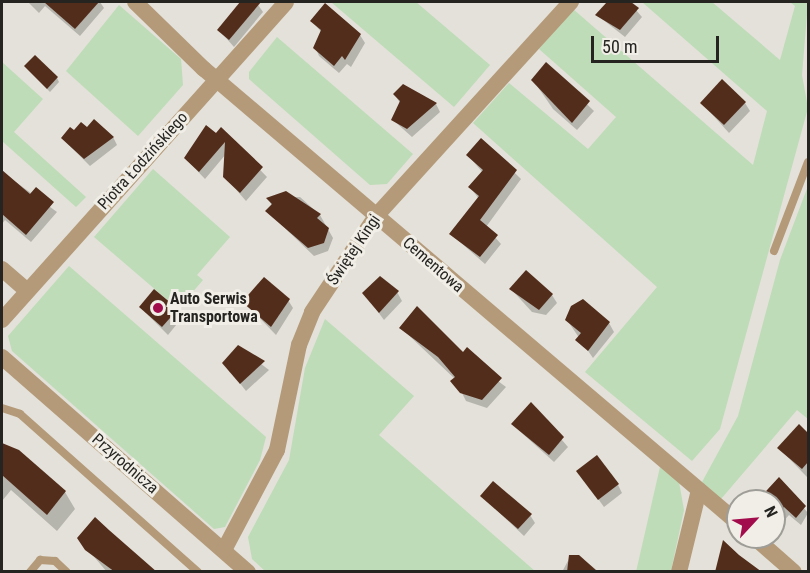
<!DOCTYPE html>
<html>
<head>
<meta charset="utf-8">
<style>
  body { margin:0 }
  #map { position:relative; width:810px; height:573px; overflow:hidden; background:#e3e1d9; font-family:"Roboto Condensed",sans-serif }
  div>[style] { position:absolute }
  .green>* { inset:0; background:#bedcb7 }
  .shadow>* { inset:0; background:#0003 }
  .building>* { inset:0; background:#532d1b }
  .lane>* { height:8px; margin:-4px; padding:0 4px; transform-origin:4px; border-radius:4px; background:#b49a79 }
  .street>* { height:16px; margin:-8px; padding:0 8px; transform-origin:8px; border-radius:8px; background:#b49a79 }
  .dots>* { width:16px; height:16px; translate:-50% -50%; box-sizing:border-box; border:3px solid #f0eee6; border-radius:50% }
  span { translate:-50% -50%; white-space:nowrap; text-align:center; line-height:1.15; -webkit-text-stroke:6px #f0eee6; paint-order:stroke }
  .street-label { font-size:16px; color:#252421 }
  .poi-label { font-size:16px; color:#252421; font-weight:700 }
  .left { translate:0 -50%; text-align:left }
  .frame { position:absolute; inset:0; border:3px solid #252421; pointer-events:none }
  .north { position:absolute; left:726px; top:489px; width:60px; height:60px; box-sizing:border-box; background:#f0eee6; border:2px solid #9f9d97; border-radius:50%; rotate:64deg; font-size:16px; font-weight:700; line-height:24px; text-align:center; color:#252421 }
  .north::after { content:''; display:block; margin:auto; width:21px; height:27px; background:#a30c4c; clip-path:polygon(50% 0,100% 100%,50% 72%,0 100%) }
  .scale { position:absolute; left:591px; top:36px; width:128px; height:27px; box-sizing:border-box; border:3px solid #252421; border-top:0; padding-left:8px; font-size:18px; line-height:21px; white-space:nowrap; color:#252421; -webkit-text-stroke:4px #f0eee6; paint-order:stroke }
</style>
</head>
<body>
<div id="map">
  <div class="green">
    <i style="clip-path:polygon(331px 2px,416px 2px,490px 65px,454px 107px)"></i>
    <i style="clip-path:polygon(642px 2px,712px 2px,780px 60px,795px 6px,790px 2px,808px 2px,802px 75px,808px 108px,720px 429px,692px 461px,585px 372px,657px 287px,473px 123px,509px 83px,588px 149px,616px 117px,539px 49px,573px 9px,753px 165px,767px 111px)"></i>
    <i style="clip-path:polygon(119px 5px,181px 59px,183px 85px,138px 136px,66px 71px)"></i>
    <i style="clip-path:polygon(277px 37px,413px 154px,387px 184px,370px 185px,249px 79px,249px 72px)"></i>
    <i style="clip-path:polygon(2px 62px,43px 99px,14px 132px,86px 197px,76px 207px,2px 141px)"></i>
    <i style="clip-path:polygon(153px 169px,230px 237px,197px 275px,203px 280px,178px 309px,94px 237px)"></i>
    <i style="clip-path:polygon(808px 186px,808px 419px,797px 410px,721px 499px,702px 482px,738px 416px,780px 260px)"></i>
    <i style="clip-path:polygon(69px 266px,266px 437px,260px 460px,225px 527px,214px 529px,12px 351px,8px 336px)"></i>
    <i style="clip-path:polygon(325px 319px,414px 396px,379px 435px,535px 571px,266px 572px,252px 559px,248px 537px,289px 460px,305px 368px)"></i>
    <i style="clip-path:polygon(660px 467px,679px 482px,684px 510px,671px 571px,636px 572px)"></i>
  </div>
  <div class="shadow">
    <i style="clip-path:polygon(28px 2px,100px 2px,104px 8px,80px 36px,45px 6px,39px 13px)"></i>
    <i style="clip-path:polygon(242px 2px,256px 2px,263px 12px,234px 47px,219px 30px)"></i>
    <i style="clip-path:polygon(612px 2px,629px 2px,642px 17px,625px 37px,597px 15px)"></i>
    <i style="clip-path:polygon(312px 21px,360px 35px,365px 43px,351px 67px,347px 64px,339px 73px,319px 56px,315px 47px,322px 33px)"></i>
    <i style="clip-path:polygon(546px 65px,594px 111px,577px 130px,553px 109px,533px 80px)"></i>
    <i style="clip-path:polygon(25px 66px,57px 78px,59px 82px,50px 92px)"></i>
    <i style="clip-path:polygon(395px 95px,436px 104px,440px 112px,412px 137px,393px 120px,400px 103px)"></i>
    <i style="clip-path:polygon(702px 103px,745px 103px,750px 111px,729px 133px)"></i>
    <i style="clip-path:polygon(87px 129px,113px 137px,117px 145px,90px 166px,62px 138px)"></i>
    <i style="clip-path:polygon(221px 129px,267px 177px,246px 201px,225px 177px,226px 154px,205px 179px,185px 158px)"></i>
    <i style="clip-path:polygon(481px 140px,521px 179px,486px 227px,501px 244px,485px 264px,451px 234px,479px 199px,470px 187px,483px 173px,468px 155px)"></i>
    <i style="clip-path:polygon(2px 172px,57px 212px,31px 242px,5px 220px,2px 224px)"></i>
    <i style="clip-path:polygon(300px 197px,320px 215px,333px 238px,328px 251px,314px 256px,267px 211px,272px 206px,268px 198px)"></i>
    <i style="clip-path:polygon(511px 289px,552px 295px,557px 303px,546px 315px,532px 312px)"></i>
    <i style="clip-path:polygon(397px 292px,402px 301px,384px 320px,364px 293px)"></i>
    <i style="clip-path:polygon(288px 300px,293px 308px,276px 335px,244px 302px)"></i>
    <i style="clip-path:polygon(140px 307px,177px 310px,181px 319px,168px 335px)"></i>
    <i style="clip-path:polygon(567px 320px,609px 323px,614px 332px,593px 358px)"></i>
    <i style="clip-path:polygon(401px 328px,463px 355px,506px 387px,487px 408px,466px 401px,455px 379px)"></i>
    <i style="clip-path:polygon(239px 347px,269px 370px,246px 391px,224px 363px)"></i>
    <i style="clip-path:polygon(531px 404px,568px 447px,554px 462px,513px 425px)"></i>
    <i style="clip-path:polygon(799px 426px,808px 435px,807px 477px,779px 448px)"></i>
    <i style="clip-path:polygon(2px 448px,18px 451px,65px 492px,75px 509px,57px 531px,11px 490px,2px 501px)"></i>
    <i style="clip-path:polygon(578px 471px,618px 485px,622px 493px,604px 507px)"></i>
    <i style="clip-path:polygon(779px 479px,808px 513px,801px 525px,789px 515px,782px 523px,774px 514px,774px 501px,764px 501px)"></i>
    <i style="clip-path:polygon(482px 496px,530px 515px,535px 523px,524px 536px)"></i>
    <i style="clip-path:polygon(78px 538px,155px 572px,107px 572px)"></i>
    <i style="clip-path:polygon(579px 556px,599px 572px,562px 572px,570px 557px)"></i>
  </div>
  <div class="building">
    <i style="clip-path:polygon(44px 2px,99px 2px,75px 29px)"></i>
    <i style="clip-path:polygon(240px 2px,261px 2px,229px 40px,217px 30px)"></i>
    <i style="clip-path:polygon(607px 2px,631px 2px,639px 8px,620px 30px,595px 15px)"></i>
    <i style="clip-path:polygon(325px 3px,361px 34px,345px 60px,342px 56px,334px 66px,313px 48px,321px 30px,310px 21px)"></i>
    <i style="clip-path:polygon(35px 55px,58px 77px,47px 89px,24px 66px)"></i>
    <i style="clip-path:polygon(546px 62px,590px 101px,572px 123px,531px 80px)"></i>
    <i style="clip-path:polygon(722px 79px,746px 102px,724px 125px,700px 103px)"></i>
    <i style="clip-path:polygon(403px 84px,437px 103px,407px 129px,391px 120px,400px 101px,393px 94px)"></i>
    <i style="clip-path:polygon(94px 119px,114px 137px,84px 159px,61px 138px,70px 127px,74px 130px,81px 122px,87px 127px)"></i>
    <i style="clip-path:polygon(206px 125px,216px 133px,221px 127px,263px 167px,240px 193px,223px 177px,225px 142px,199px 172px,184px 158px)"></i>
    <i style="clip-path:polygon(481px 138px,517px 170px,480px 220px,498px 235px,480px 257px,449px 234px,479px 196px,468px 187px,483px 170px,466px 155px)"></i>
    <i style="clip-path:polygon(2px 170px,30px 194px,36px 187px,54px 202px,26px 235px,2px 214px)"></i>
    <i style="clip-path:polygon(286px 191px,321px 214px,317px 218px,329px 228px,324px 243px,308px 248px,265px 211px,272px 204px,266px 198px)"></i>
    <i style="clip-path:polygon(526px 270px,553px 294px,539px 310px,509px 289px)"></i>
    <i style="clip-path:polygon(380px 276px,399px 291px,379px 313px,362px 293px)"></i>
    <i style="clip-path:polygon(264px 277px,290px 299px,271px 327px,242px 302px)"></i>
    <i style="clip-path:polygon(154px 289px,178px 309px,162px 327px,139px 307px)"></i>
    <i style="clip-path:polygon(583px 299px,610px 322px,588px 351px,575px 340px,581px 333px,565px 320px,571px 306px)"></i>
    <i style="clip-path:polygon(417px 306px,463px 352px,467px 347px,502px 378px,482px 400px,460px 393px,450px 381px,455px 377px,438px 357px,399px 328px)"></i>
    <i style="clip-path:polygon(238px 345px,265px 361px,240px 384px,222px 363px)"></i>
    <i style="clip-path:polygon(531px 402px,564px 437px,549px 455px,511px 424px)"></i>
    <i style="clip-path:polygon(799px 424px,808px 433px,808px 462px,802px 469px,777px 448px)"></i>
    <i style="clip-path:polygon(2px 443px,19px 450px,66px 491px,47px 515px,2px 475px)"></i>
    <i style="clip-path:polygon(597px 455px,619px 484px,598px 500px,576px 471px)"></i>
    <i style="clip-path:polygon(779px 477px,806px 506px,796px 518px,784px 507px,774px 519px,774px 501px,757px 501px)"></i>
    <i style="clip-path:polygon(493px 481px,532px 514px,518px 529px,480px 496px)"></i>
    <i style="clip-path:polygon(95px 517px,109px 530px,157px 572px,115px 572px,85px 550px,77px 538px)"></i>
    <i style="clip-path:polygon(723px 540px,739px 555px,762px 572px,715px 572px)"></i>
    <i style="clip-path:polygon(569px 555px,579px 555px,598px 572px,567px 572px)"></i>
  </div>
  <div class="lane">
    <i style="left:774px;top:251px;width:95px;rotate:-69.1deg"></i>
    <i style="left:2px;top:408px;width:19px;rotate:18deg"></i>
    <i style="left:20px;top:414px;width:238px;rotate:41.6deg"></i>
    <i style="left:30px;top:572px;width:16px;rotate:-50deg"></i>
    <i style="left:40px;top:560px;width:15px;rotate:4deg"></i>
    <i style="left:55px;top:561px;width:16px;rotate:43deg"></i>
  </div>
  <div class="street">
    <i style="left:135px;top:2px;width:96px;rotate:44.2deg"></i>
    <i style="left:204px;top:69px;width:701px;rotate:40.37deg"></i>
    <i style="left:2px;top:269px;width:33px;rotate:41deg"></i>
    <i style="left:2px;top:320px;width:426px;rotate:-48.2deg"></i>
    <i style="left:2px;top:357px;width:327px;rotate:41.2deg"></i>
    <i style="left:754px;top:537px;width:53px;rotate:41.2deg"></i>
    <i style="left:224px;top:550px;width:113px;rotate:-62.1deg"></i>
    <i style="left:277px;top:450px;width:107px;rotate:-78.2deg"></i>
    <i style="left:299px;top:345px;width:35px;rotate:-68deg"></i>
    <i style="left:312px;top:312px;width:115px;rotate:-56.3deg"></i>
    <i style="left:376px;top:216px;width:290px;rotate:-47.7deg"></i>
    <i style="left:679px;top:572px;width:84px;rotate:-76.3deg"></i>
  </div>
  <div class="dots">
    <i style="left:158px;top:308px;background:#a30c4c"></i>
  </div>
  <div class="street-label">
    <span style="left:143px;top:161px;rotate:-48deg">Piotra Łodzińskiego</span>
    <span style="left:354px;top:250px;rotate:-56deg">Świętej Kingi</span>
    <span style="left:433px;top:265px;rotate:41deg">Cementowa</span>
    <span style="left:125px;top:464px;rotate:41deg">Przyrodnicza</span>
  </div>
  <div class="poi-label">
    <span class="left" style="left:170px;top:308px">Auto Serwis<br>Transportowa</span>
  </div>
  <div class="frame"></div>
  <div class="north">N</div>
  <div class="scale">50 m</div>
</div>
</body>
</html>
